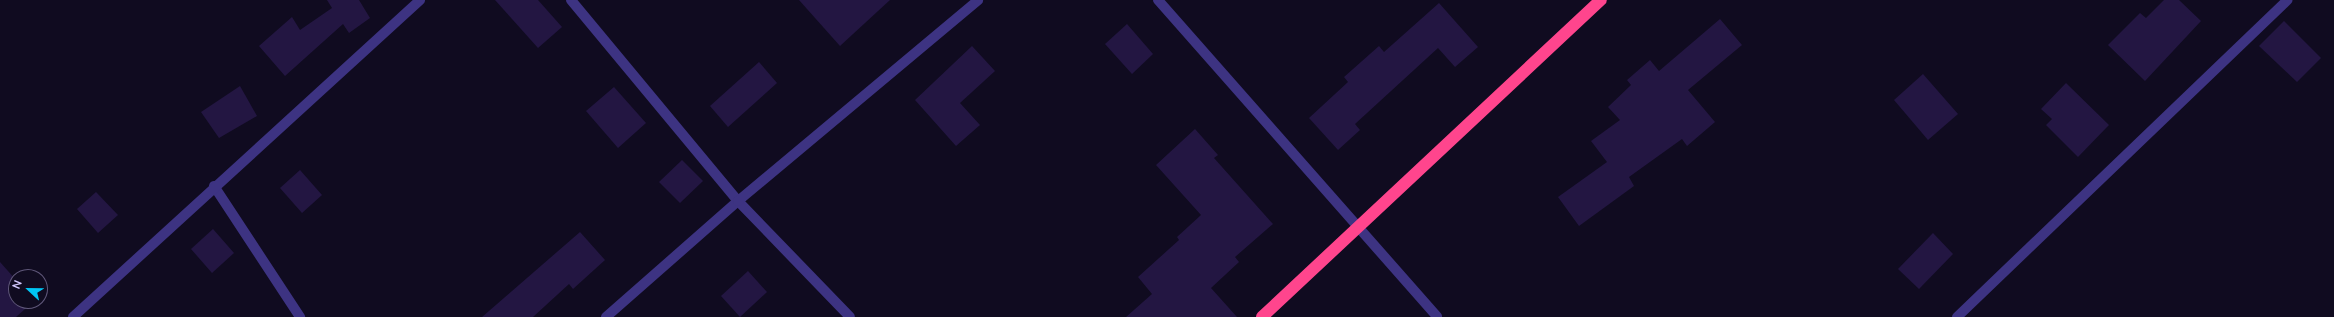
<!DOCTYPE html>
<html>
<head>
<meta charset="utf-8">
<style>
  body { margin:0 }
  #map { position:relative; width:2334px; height:317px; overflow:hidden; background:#100b20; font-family:"Nunito Sans",sans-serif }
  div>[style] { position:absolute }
  .building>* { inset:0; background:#231642 }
  .minor>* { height:10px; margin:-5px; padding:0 5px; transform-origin:5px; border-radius:5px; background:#3d3382 }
  .highway>* { height:12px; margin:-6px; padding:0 6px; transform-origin:6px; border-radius:6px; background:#ff458d }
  span { translate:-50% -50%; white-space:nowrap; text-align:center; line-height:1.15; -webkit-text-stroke:3px #100b20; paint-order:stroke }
  .north { position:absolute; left:8px; top:269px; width:40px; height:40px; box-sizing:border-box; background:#100b20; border:1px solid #5f5779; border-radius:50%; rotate:292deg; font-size:11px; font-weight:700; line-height:16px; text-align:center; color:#d5caff }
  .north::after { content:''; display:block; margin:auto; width:14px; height:18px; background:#00c6f5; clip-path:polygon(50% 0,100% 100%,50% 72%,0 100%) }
</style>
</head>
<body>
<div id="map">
  <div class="building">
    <i style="clip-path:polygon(327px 0,359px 0,370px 18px,349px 33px,343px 24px,285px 76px,259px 46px,292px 17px,300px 30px,332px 8px)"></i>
    <i style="clip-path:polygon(495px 0,538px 0,562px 27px,538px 48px)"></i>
    <i style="clip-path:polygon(799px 0,890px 0,840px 46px)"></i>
    <i style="clip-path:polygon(2164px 0,2179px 0,2201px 21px,2145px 81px,2108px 45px,2140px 13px,2146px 18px)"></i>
    <i style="clip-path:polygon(1439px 3px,1478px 47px,1455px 67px,1438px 48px,1355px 124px,1360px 130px,1338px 150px,1309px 118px,1348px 82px,1344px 77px,1379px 46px,1384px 52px)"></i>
    <i style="clip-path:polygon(1720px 19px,1742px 45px,1688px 90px,1715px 122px,1687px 146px,1682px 139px,1629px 177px,1634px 186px,1579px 226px,1558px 197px,1607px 162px,1591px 141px,1620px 120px,1608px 107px,1631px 85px,1627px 80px,1650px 60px,1659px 71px)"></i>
    <i style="clip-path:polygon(2284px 21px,2321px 58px,2297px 82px,2259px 46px)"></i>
    <i style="clip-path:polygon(1127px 24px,1153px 54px,1132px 74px,1105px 44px)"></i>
    <i style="clip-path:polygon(972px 46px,995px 71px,960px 103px,980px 125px,956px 146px,915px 100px)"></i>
    <i style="clip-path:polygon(759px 62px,777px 83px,728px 127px,710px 106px)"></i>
    <i style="clip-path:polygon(1923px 74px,1958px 114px,1928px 140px,1894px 100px)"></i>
    <i style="clip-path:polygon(2066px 83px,2109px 125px,2078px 157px,2046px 125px,2052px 119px,2041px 109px)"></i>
    <i style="clip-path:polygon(240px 86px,257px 116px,219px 138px,201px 112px)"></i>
    <i style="clip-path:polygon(614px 87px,646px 123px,618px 148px,586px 111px)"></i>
    <i style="clip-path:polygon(1195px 129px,1218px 155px,1214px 158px,1273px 224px,1235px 257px,1239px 262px,1211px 288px,1237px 317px,1126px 317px,1152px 294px,1138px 277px,1179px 240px,1177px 237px,1201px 215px,1156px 165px)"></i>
    <i style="clip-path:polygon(682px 160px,703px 181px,680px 203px,659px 182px)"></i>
    <i style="clip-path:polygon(300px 170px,322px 195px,302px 213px,280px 188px)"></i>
    <i style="clip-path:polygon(96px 192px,118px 215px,98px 233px,77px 209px)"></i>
    <i style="clip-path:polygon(213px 229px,234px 253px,212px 273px,191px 249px)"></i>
    <i style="clip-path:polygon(580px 232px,605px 260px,573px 289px,569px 284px,533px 317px,482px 317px)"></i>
    <i style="clip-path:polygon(1933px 233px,1953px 254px,1919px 289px,1898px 269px)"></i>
    <i style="clip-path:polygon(0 262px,16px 280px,16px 301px,34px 301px,16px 317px,0 317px)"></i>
    <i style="clip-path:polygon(748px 271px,767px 292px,740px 317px,721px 296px)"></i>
  </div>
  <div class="minor">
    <i style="left:571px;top:0;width:261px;rotate:50.3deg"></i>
    <i style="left:738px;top:201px;width:161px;rotate:46deg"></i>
    <i style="left:1158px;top:0;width:422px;rotate:48.6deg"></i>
    <i style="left:214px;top:186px;width:157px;rotate:56.7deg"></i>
    <i style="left:73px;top:317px;width:470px;rotate:-42.4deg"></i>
    <i style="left:606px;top:317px;width:176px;rotate:-41.3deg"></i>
    <i style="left:738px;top:201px;width:313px;rotate:-39.9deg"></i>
    <i style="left:1957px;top:317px;width:458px;rotate:-43.8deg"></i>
  </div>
  <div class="highway">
    <i style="left:1262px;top:317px;width:464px;rotate:-43.1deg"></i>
  </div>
  <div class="north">N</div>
</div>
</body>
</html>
